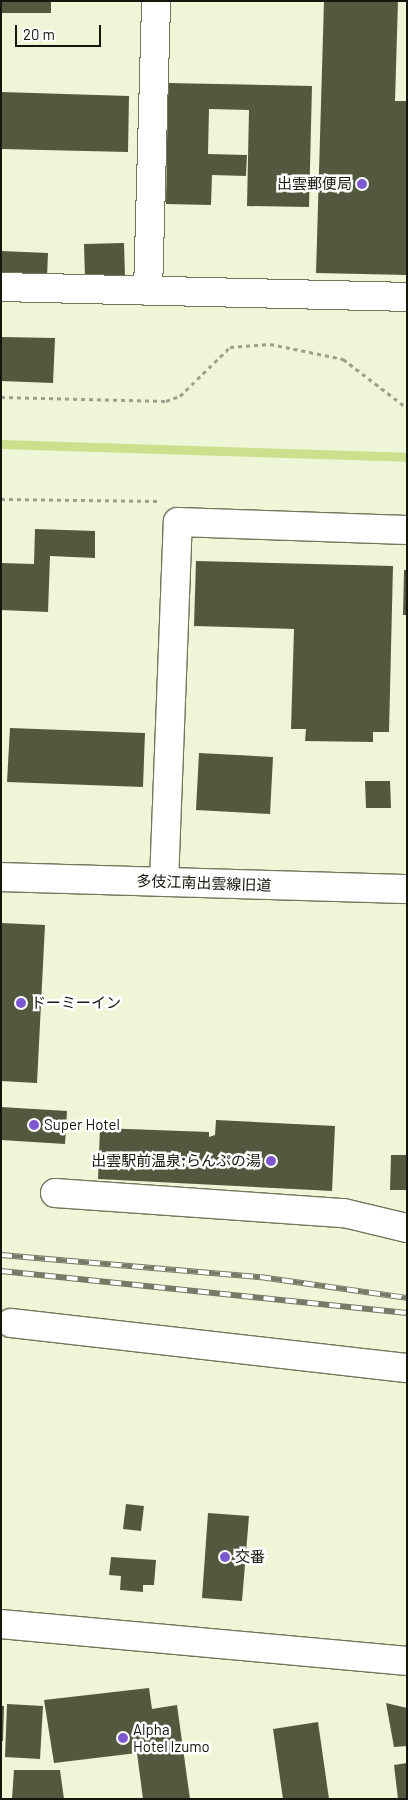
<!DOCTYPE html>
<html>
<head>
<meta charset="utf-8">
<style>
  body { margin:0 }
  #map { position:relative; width:408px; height:1800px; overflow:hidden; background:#eef6d7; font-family:Barlow,"Noto Sans JP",sans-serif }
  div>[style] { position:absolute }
  .stream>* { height:9px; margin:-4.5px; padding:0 4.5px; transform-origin:4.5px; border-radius:4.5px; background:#cbdf8c }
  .building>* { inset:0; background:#52593e }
  .path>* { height:3px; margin-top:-1.5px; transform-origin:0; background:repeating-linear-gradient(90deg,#9ba18a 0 4px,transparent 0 8px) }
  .roads { filter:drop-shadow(1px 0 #70775b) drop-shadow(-1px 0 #70775b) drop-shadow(0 1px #70775b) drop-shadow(0 -1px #70775b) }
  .minor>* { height:28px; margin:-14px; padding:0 14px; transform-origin:14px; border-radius:14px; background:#fff }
  .tertiary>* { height:28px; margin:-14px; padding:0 14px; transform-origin:14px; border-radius:14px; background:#fff }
  .rail>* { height:5.5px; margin-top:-2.75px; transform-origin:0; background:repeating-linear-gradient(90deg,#fff 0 11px,#767b67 0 22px); box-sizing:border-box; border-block:1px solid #767b67 }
  .dots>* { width:14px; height:14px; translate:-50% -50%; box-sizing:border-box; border:2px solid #fff; border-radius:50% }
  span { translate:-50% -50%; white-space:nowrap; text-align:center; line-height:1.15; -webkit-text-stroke:5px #fff; paint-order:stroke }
  .poi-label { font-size:15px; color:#14170c }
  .right { translate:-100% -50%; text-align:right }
  .left { translate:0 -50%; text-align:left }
  .street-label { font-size:15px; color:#14170c }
  .frame { position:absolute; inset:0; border:2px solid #14170c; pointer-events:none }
  .scale { position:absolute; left:15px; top:25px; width:86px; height:22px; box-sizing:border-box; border:2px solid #14170c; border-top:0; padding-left:6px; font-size:15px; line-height:18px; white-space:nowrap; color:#14170c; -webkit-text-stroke:4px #fff; paint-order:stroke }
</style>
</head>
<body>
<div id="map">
  <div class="stream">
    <i style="left:1px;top:444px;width:406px;rotate:1.8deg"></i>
  </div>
  <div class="building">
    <i style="clip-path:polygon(1px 1px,51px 1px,51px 13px,1px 13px)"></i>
    <i style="clip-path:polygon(324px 1px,398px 1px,395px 101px,407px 101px,407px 275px,316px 273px)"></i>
    <i style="clip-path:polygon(168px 83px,312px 86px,309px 207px,247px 206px,249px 110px,209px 109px,208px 154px,247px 155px,246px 176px,212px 175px,211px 205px,166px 204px)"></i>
    <i style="clip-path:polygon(1px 92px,129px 96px,128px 152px,1px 149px)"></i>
    <i style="clip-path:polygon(124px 243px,125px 277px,85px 278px,84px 244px)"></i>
    <i style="clip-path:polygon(1px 251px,48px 253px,47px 277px,1px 275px)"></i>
    <i style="clip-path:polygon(1px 337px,55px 338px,53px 383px,1px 381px)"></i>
    <i style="clip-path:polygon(35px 529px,95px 531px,95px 558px,50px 556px,48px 612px,1px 610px,1px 563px,34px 564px)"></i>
    <i style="clip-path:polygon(196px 561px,393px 566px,389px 732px,373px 732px,373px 742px,305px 741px,306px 729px,291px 729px,294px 629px,194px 626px)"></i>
    <i style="clip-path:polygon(404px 570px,407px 570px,407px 615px,403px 615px)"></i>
    <i style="clip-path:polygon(10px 728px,145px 733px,143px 787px,7px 782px)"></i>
    <i style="clip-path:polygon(199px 753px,273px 757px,270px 814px,196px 810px)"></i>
    <i style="clip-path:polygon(365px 781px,390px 781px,391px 808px,366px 808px)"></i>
    <i style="clip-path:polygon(1px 923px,45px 925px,37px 1083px,1px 1081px)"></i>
    <i style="clip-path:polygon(1px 1107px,67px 1111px,65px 1144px,1px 1140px)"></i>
    <i style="clip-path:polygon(216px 1120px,335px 1126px,332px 1191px,98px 1179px,100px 1128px,209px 1132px,209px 1137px,215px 1135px)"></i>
    <i style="clip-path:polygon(391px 1155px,407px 1155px,407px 1190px,390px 1190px)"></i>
    <i style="clip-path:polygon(126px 1504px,144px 1506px,141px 1531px,123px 1529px)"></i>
    <i style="clip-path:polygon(208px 1513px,249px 1516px,242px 1601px,202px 1598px)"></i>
    <i style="clip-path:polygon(111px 1557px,156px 1560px,154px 1585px,143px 1585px,143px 1592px,120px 1590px,121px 1576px,109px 1575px)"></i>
    <i style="clip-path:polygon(149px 1688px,152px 1709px,177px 1705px,190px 1799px,143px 1799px,137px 1753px,54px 1763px,44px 1700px)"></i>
    <i style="clip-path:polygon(386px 1703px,407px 1708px,407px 1746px,394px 1747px)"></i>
    <i style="clip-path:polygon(7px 1704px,43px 1706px,40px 1759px,5px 1757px)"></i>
    <i style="clip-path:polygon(1px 1706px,4px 1706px,3px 1741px,1px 1741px)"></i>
    <i style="clip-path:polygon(318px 1722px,329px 1799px,283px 1799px,273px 1729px)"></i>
    <i style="clip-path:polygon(407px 1763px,407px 1799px,398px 1799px,394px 1765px)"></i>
    <i style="clip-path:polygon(14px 1770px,60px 1770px,64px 1799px,12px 1799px)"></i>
  </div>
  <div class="path">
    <i style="left:1px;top:397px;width:165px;rotate:1.4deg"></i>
    <i style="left:166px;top:401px;width:15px;rotate:-20deg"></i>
    <i style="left:180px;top:396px;width:70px;rotate:-44.4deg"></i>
    <i style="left:230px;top:347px;width:40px;rotate:-4.3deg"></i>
    <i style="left:270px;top:344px;width:75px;rotate:11.6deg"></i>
    <i style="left:343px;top:359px;width:81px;rotate:37.4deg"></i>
    <i style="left:1px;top:499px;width:158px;rotate:0.7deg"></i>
  </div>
  <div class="roads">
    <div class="minor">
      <i style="left:1px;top:287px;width:406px;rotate:1.4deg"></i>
      <i style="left:148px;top:291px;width:290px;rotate:-88.4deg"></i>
      <i style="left:164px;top:882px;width:360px;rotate:-87.8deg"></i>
      <i style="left:178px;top:522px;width:229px;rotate:2deg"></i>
      <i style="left:55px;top:1193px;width:290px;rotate:4deg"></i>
      <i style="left:344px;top:1213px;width:65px;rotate:13.4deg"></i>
      <i style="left:11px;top:1323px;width:399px;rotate:6.5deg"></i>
    </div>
    <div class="tertiary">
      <i style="left:1px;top:877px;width:406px;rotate:1.7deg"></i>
      <i style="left:1px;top:1624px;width:408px;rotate:5.2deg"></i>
    </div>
  </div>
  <div class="rail">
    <i style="left:1px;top:1255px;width:260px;rotate:4.9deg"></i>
    <i style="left:260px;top:1277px;width:148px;rotate:8.1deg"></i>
    <i style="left:1px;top:1271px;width:408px;rotate:5.9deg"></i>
  </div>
  <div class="dots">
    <i style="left:362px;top:184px;background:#7e58d1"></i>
    <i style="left:21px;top:1003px;background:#7e58d1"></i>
    <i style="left:34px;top:1125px;background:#7e58d1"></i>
    <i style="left:271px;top:1161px;background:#7e58d1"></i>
    <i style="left:225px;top:1557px;background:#7e58d1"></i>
    <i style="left:123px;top:1738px;background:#7e58d1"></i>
  </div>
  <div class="poi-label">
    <span class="right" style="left:352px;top:184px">出雲郵便局</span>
    <span class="left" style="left:31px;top:1003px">ドーミーイン</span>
    <span class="left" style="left:44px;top:1125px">Super Hotel</span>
    <span class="right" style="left:261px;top:1161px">出雲駅前温泉;らんぷの湯</span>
    <span class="left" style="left:235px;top:1557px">交番</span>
    <span class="left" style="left:133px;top:1738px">Alpha<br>Hotel Izumo</span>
  </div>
  <div class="street-label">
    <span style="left:204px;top:883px;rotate:2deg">多伎江南出雲線旧道</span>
  </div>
  <div class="frame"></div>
  <div class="scale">20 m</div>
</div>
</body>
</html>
